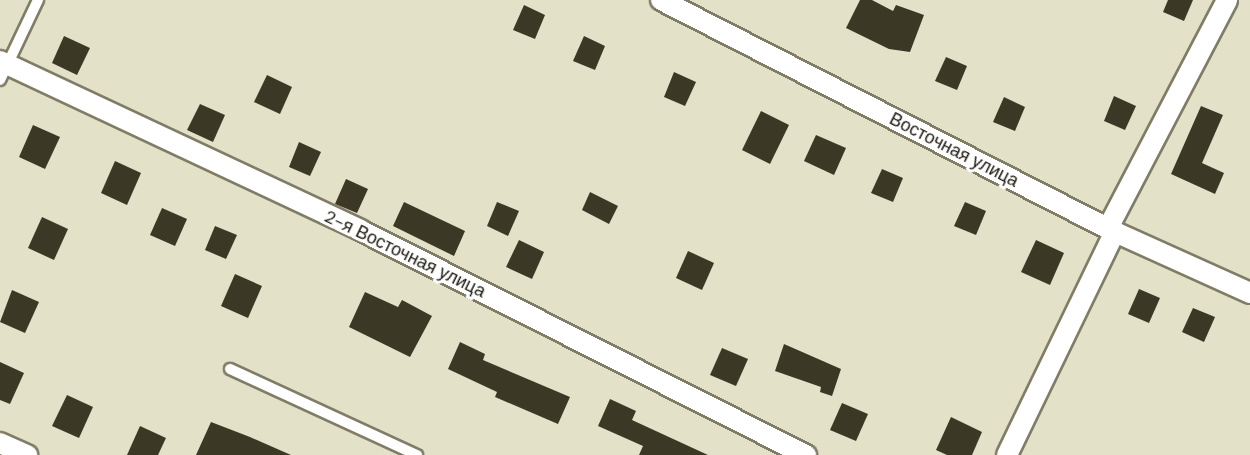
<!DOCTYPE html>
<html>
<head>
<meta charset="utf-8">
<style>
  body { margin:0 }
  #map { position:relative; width:1250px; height:455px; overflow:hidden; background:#e4e1c9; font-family:"DM Sans",sans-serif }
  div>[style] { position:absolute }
  .building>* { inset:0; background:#3b3825 }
  .roads { filter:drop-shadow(2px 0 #807c66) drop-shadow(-2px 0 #807c66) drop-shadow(0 2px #807c66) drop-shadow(0 -2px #807c66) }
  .lane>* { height:10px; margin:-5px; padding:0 5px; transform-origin:5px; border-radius:5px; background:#fff }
  .street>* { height:20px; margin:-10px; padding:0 10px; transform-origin:10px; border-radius:10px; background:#fff }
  span { translate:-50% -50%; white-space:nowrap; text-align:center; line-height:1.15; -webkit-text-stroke:6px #fff; paint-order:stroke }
  .street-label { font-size:18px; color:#1e1c14 }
</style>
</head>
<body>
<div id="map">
  <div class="building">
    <i style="clip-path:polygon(860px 0,872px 0,893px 11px,896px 5px,924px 15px,910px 52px,889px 49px,846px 28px)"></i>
    <i style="clip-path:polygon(1168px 0,1193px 0,1184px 21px,1163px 12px)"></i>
    <i style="clip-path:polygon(524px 5px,545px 15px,535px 39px,513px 30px)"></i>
    <i style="clip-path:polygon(64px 36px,90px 48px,77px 75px,52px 63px)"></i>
    <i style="clip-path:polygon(584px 36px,605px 46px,595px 70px,573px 61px)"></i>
    <i style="clip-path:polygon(946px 57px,967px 66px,957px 90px,935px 81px)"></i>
    <i style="clip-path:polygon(674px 72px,696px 82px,685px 106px,664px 97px)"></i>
    <i style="clip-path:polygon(267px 75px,292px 87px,280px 114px,254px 102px)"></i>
    <i style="clip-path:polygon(1114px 96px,1136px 106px,1125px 130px,1104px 121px)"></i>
    <i style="clip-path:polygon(1004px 97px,1025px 107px,1015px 131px,993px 122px)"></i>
    <i style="clip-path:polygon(200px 104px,225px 115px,213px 142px,187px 130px)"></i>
    <i style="clip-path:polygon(1201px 106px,1223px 115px,1202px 163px,1224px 173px,1215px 194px,1171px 174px)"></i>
    <i style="clip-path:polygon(761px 111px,789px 125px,770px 164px,742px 150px)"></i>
    <i style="clip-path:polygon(33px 125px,60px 137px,45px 169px,19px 157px)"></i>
    <i style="clip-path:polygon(816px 135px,846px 148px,834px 175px,804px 161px)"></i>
    <i style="clip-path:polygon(299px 142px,321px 152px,310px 176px,289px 167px)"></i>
    <i style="clip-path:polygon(115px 161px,141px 173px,127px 205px,101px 193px)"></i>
    <i style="clip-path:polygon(882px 169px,903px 178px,893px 202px,871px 193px)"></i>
    <i style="clip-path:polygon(346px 179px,368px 189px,357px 213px,335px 204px)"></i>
    <i style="clip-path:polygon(590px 192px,618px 206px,609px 224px,582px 210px)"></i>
    <i style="clip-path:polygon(404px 202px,465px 231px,454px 256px,393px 226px)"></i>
    <i style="clip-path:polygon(497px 202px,519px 211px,508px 236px,487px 226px)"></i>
    <i style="clip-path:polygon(965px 202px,986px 211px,976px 235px,954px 226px)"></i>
    <i style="clip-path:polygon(162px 208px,187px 219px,175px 246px,150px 235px)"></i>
    <i style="clip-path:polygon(42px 217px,68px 229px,54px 260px,28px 248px)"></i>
    <i style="clip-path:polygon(215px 226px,237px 235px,226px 259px,205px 250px)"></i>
    <i style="clip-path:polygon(519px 240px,544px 252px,532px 279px,506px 267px)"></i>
    <i style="clip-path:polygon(1036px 240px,1064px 253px,1050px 285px,1021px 272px)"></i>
    <i style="clip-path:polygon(688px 251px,714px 263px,702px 290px,676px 278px)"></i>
    <i style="clip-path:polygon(235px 274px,262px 286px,248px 318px,221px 306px)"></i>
    <i style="clip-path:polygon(1139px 289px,1160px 298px,1149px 323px,1128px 314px)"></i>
    <i style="clip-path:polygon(12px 290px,39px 302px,25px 333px,0 322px)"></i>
    <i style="clip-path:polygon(365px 292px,398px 307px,402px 300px,432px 316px,410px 357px,349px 327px)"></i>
    <i style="clip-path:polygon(1193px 308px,1215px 317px,1204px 342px,1182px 332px)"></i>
    <i style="clip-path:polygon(460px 342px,485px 354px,483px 360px,570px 397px,558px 424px,495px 397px,497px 392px,448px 369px)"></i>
    <i style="clip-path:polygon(784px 344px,841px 369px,832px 396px,820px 392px,821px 387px,775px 371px)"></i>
    <i style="clip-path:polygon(722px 348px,748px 359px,736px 386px,710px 375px)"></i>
    <i style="clip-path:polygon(0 362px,24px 373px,10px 404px,0 400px)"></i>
    <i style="clip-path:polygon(67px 395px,93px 407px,79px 438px,52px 426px)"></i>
    <i style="clip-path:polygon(610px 399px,636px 411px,632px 420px,708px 455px,639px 455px,643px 446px,598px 426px)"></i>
    <i style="clip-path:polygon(842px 403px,868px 414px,856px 441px,830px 430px)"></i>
    <i style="clip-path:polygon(951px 417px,982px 432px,972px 455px,947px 455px,936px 450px)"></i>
    <i style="clip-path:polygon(211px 422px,250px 437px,291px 455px,196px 455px)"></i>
    <i style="clip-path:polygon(140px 426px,166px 438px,158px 455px,127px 455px)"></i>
  </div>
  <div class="roads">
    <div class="lane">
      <i style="left:0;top:80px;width:89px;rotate:-64.6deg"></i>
      <i style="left:230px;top:369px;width:206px;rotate:24.7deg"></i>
    </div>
    <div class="street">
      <i style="left:661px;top:0;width:510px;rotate:27.07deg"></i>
      <i style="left:1115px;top:232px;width:148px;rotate:24.3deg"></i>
      <i style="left:0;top:61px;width:398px;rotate:25.1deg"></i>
      <i style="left:360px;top:230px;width:500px;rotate:26.8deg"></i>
      <i style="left:1108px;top:228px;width:257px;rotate:-62.4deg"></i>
      <i style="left:0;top:443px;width:30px;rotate:24deg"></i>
      <i style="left:1007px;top:455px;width:248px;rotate:-64.2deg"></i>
    </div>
  </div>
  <div class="street-label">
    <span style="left:954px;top:150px;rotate:27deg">Восточная улица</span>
    <span style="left:405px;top:254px;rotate:26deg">2-я Восточная улица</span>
  </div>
</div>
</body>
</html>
